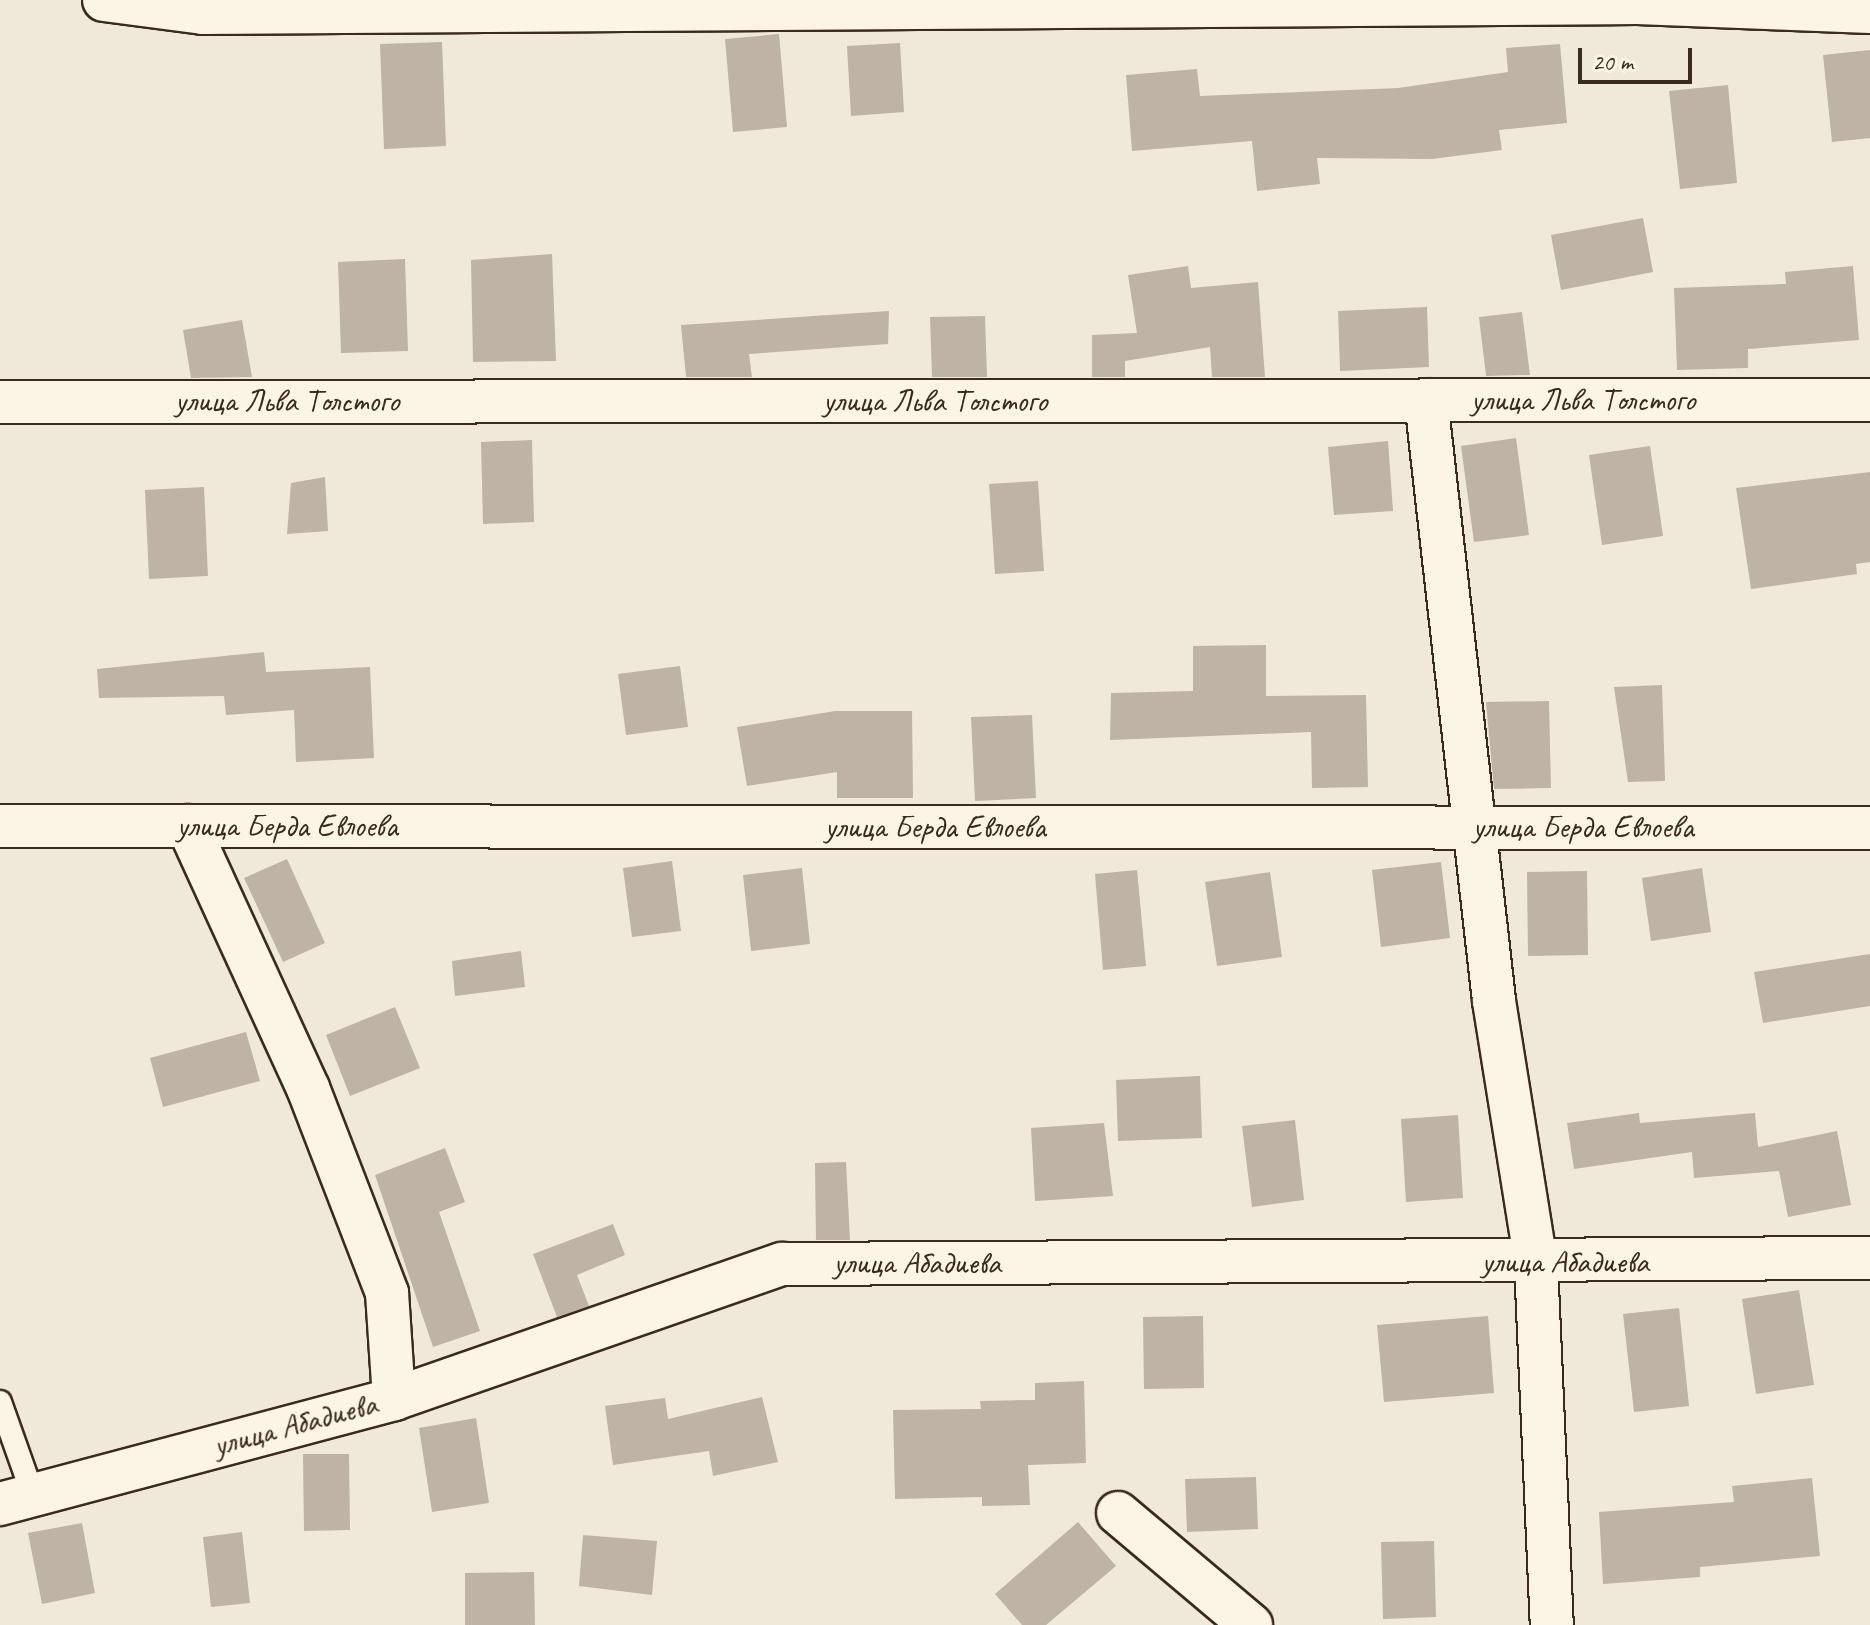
<!DOCTYPE html>
<html>
<head>
<meta charset="utf-8">
<style>
  body { margin:0 }
  #map { position:relative; width:1870px; height:1625px; overflow:hidden; background:#f0e9d9; font-family:Caveat,sans-serif }
  div>[style] { position:absolute }
  .building>* { inset:0; background:#beb3a4 }
  .roads { filter:drop-shadow(2px 0 #3b2a1e) drop-shadow(-2px 0 #3b2a1e) drop-shadow(0 2px #3b2a1e) drop-shadow(0 -2px #3b2a1e) }
  .lane>* { height:22px; margin:-11px; padding:0 11px; transform-origin:11px; border-radius:11px; background:#fcf5e5 }
  .street>* { height:42px; margin:-21px; padding:0 21px; transform-origin:21px; border-radius:21px; background:#fcf5e5 }
  span { translate:-50% -50%; white-space:nowrap; text-align:center; line-height:1.15; -webkit-text-stroke:6px #fcf5e5; paint-order:stroke }
  .street-label { font-size:32px; color:#3b2a1e }
  .scale { position:absolute; left:1578px; top:48px; width:114px; height:36px; box-sizing:border-box; border:4px solid #3b2a1e; border-top:0; padding-left:10px; font-size:24px; line-height:28px; white-space:nowrap; color:#3b2a1e; -webkit-text-stroke:6px #fcf5e5; paint-order:stroke }
</style>
</head>
<body>
<div id="map">
  <div class="building">
    <i style="clip-path:polygon(779px 34px,787px 127px,733px 132px,725px 39px)"></i>
    <i style="clip-path:polygon(442px 42px,446px 146px,384px 149px,380px 44px)"></i>
    <i style="clip-path:polygon(900px 43px,904px 112px,851px 116px,847px 46px)"></i>
    <i style="clip-path:polygon(1560px 44px,1567px 123px,1499px 130px,1502px 150px,1432px 159px,1317px 158px,1320px 184px,1257px 191px,1252px 141px,1132px 151px,1126px 75px,1197px 69px,1200px 96px,1398px 88px,1508px 72px,1506px 48px)"></i>
    <i style="clip-path:polygon(1870px 50px,1870px 138px,1832px 142px,1823px 55px)"></i>
    <i style="clip-path:polygon(1728px 85px,1737px 183px,1680px 189px,1669px 91px)"></i>
    <i style="clip-path:polygon(1643px 218px,1653px 272px,1561px 290px,1551px 235px)"></i>
    <i style="clip-path:polygon(552px 254px,556px 361px,473px 362px,471px 260px)"></i>
    <i style="clip-path:polygon(405px 259px,408px 351px,341px 353px,338px 262px)"></i>
    <i style="clip-path:polygon(1188px 266px,1191px 288px,1258px 282px,1265px 377px,1212px 377px,1210px 347px,1125px 361px,1125px 377px,1092px 377px,1092px 335px,1137px 333px,1128px 275px)"></i>
    <i style="clip-path:polygon(1853px 266px,1859px 340px,1748px 349px,1748px 368px,1677px 370px,1674px 288px,1786px 284px,1785px 272px)"></i>
    <i style="clip-path:polygon(1427px 307px,1429px 367px,1340px 371px,1338px 311px)"></i>
    <i style="clip-path:polygon(889px 311px,888px 344px,749px 354px,752px 377px,686px 377px,681px 325px)"></i>
    <i style="clip-path:polygon(1522px 312px,1530px 375px,1486px 376px,1479px 317px)"></i>
    <i style="clip-path:polygon(985px 316px,987px 377px,932px 377px,930px 317px)"></i>
    <i style="clip-path:polygon(242px 320px,252px 377px,191px 378px,183px 330px)"></i>
    <i style="clip-path:polygon(1516px 438px,1529px 535px,1474px 542px,1461px 446px)"></i>
    <i style="clip-path:polygon(532px 440px,534px 522px,483px 524px,481px 442px)"></i>
    <i style="clip-path:polygon(1388px 441px,1393px 511px,1334px 515px,1328px 447px)"></i>
    <i style="clip-path:polygon(1650px 446px,1663px 536px,1602px 545px,1589px 455px)"></i>
    <i style="clip-path:polygon(1870px 472px,1870px 562px,1856px 564px,1857px 574px,1751px 589px,1736px 488px)"></i>
    <i style="clip-path:polygon(325px 477px,328px 531px,287px 534px,291px 483px)"></i>
    <i style="clip-path:polygon(1038px 481px,1044px 571px,995px 574px,989px 484px)"></i>
    <i style="clip-path:polygon(204px 487px,208px 576px,149px 579px,145px 490px)"></i>
    <i style="clip-path:polygon(1266px 645px,1266px 696px,1366px 695px,1368px 787px,1312px 788px,1311px 732px,1110px 740px,1111px 693px,1193px 691px,1193px 646px)"></i>
    <i style="clip-path:polygon(264px 652px,266px 672px,370px 667px,374px 758px,296px 762px,294px 710px,226px 715px,224px 696px,99px 698px,97px 669px)"></i>
    <i style="clip-path:polygon(680px 666px,688px 727px,626px 735px,618px 674px)"></i>
    <i style="clip-path:polygon(1662px 685px,1665px 781px,1628px 782px,1614px 687px)"></i>
    <i style="clip-path:polygon(1549px 701px,1551px 788px,1494px 789px,1486px 702px)"></i>
    <i style="clip-path:polygon(835px 711px,912px 711px,913px 798px,837px 798px,837px 772px,747px 786px,737px 727px)"></i>
    <i style="clip-path:polygon(1032px 715px,1036px 798px,975px 801px,971px 717px)"></i>
    <i style="clip-path:polygon(287px 859px,325px 943px,283px 962px,244px 878px)"></i>
    <i style="clip-path:polygon(672px 861px,681px 931px,632px 937px,623px 868px)"></i>
    <i style="clip-path:polygon(1441px 862px,1450px 938px,1381px 947px,1372px 870px)"></i>
    <i style="clip-path:polygon(802px 868px,810px 944px,751px 951px,743px 875px)"></i>
    <i style="clip-path:polygon(1702px 868px,1711px 932px,1651px 941px,1642px 878px)"></i>
    <i style="clip-path:polygon(1137px 870px,1146px 966px,1103px 970px,1095px 874px)"></i>
    <i style="clip-path:polygon(1587px 871px,1588px 955px,1528px 956px,1527px 872px)"></i>
    <i style="clip-path:polygon(1270px 872px,1282px 957px,1217px 966px,1205px 882px)"></i>
    <i style="clip-path:polygon(521px 951px,525px 987px,455px 996px,452px 961px)"></i>
    <i style="clip-path:polygon(1870px 954px,1870px 1006px,1763px 1023px,1754px 972px)"></i>
    <i style="clip-path:polygon(395px 1007px,420px 1068px,350px 1096px,326px 1035px)"></i>
    <i style="clip-path:polygon(246px 1032px,260px 1081px,163px 1107px,150px 1058px)"></i>
    <i style="clip-path:polygon(1200px 1076px,1202px 1138px,1118px 1141px,1116px 1080px)"></i>
    <i style="clip-path:polygon(1639px 1113px,1640px 1123px,1755px 1113px,1758px 1147px,1837px 1131px,1851px 1205px,1788px 1217px,1779px 1171px,1694px 1178px,1692px 1152px,1574px 1169px,1567px 1123px)"></i>
    <i style="clip-path:polygon(1458px 1115px,1463px 1198px,1406px 1202px,1401px 1119px)"></i>
    <i style="clip-path:polygon(1295px 1120px,1304px 1200px,1252px 1207px,1242px 1126px)"></i>
    <i style="clip-path:polygon(1104px 1123px,1113px 1196px,1035px 1201px,1031px 1128px)"></i>
    <i style="clip-path:polygon(445px 1148px,465px 1202px,439px 1212px,480px 1331px,433px 1347px,375px 1175px)"></i>
    <i style="clip-path:polygon(846px 1162px,850px 1240px,816px 1240px,815px 1163px)"></i>
    <i style="clip-path:polygon(613px 1224px,625px 1255px,577px 1275px,589px 1306px,557px 1317px,533px 1254px)"></i>
    <i style="clip-path:polygon(1799px 1290px,1814px 1385px,1756px 1394px,1742px 1299px)"></i>
    <i style="clip-path:polygon(1679px 1308px,1689px 1406px,1634px 1412px,1623px 1314px)"></i>
    <i style="clip-path:polygon(1203px 1316px,1204px 1388px,1144px 1389px,1143px 1317px)"></i>
    <i style="clip-path:polygon(1488px 1316px,1494px 1393px,1384px 1402px,1377px 1325px)"></i>
    <i style="clip-path:polygon(1084px 1381px,1086px 1463px,1028px 1465px,1030px 1505px,982px 1506px,982px 1497px,895px 1499px,893px 1410px,981px 1409px,980px 1401px,1035px 1400px,1035px 1383px)"></i>
    <i style="clip-path:polygon(762px 1397px,778px 1462px,713px 1476px,709px 1451px,613px 1465px,605px 1406px,665px 1398px,668px 1419px)"></i>
    <i style="clip-path:polygon(476px 1418px,489px 1503px,432px 1512px,419px 1428px)"></i>
    <i style="clip-path:polygon(303px 1454px,349px 1454px,350px 1530px,304px 1531px)"></i>
    <i style="clip-path:polygon(1256px 1477px,1258px 1529px,1187px 1532px,1185px 1479px)"></i>
    <i style="clip-path:polygon(1812px 1478px,1820px 1556px,1700px 1567px,1700px 1577px,1603px 1584px,1599px 1512px,1734px 1502px,1732px 1486px)"></i>
    <i style="clip-path:polygon(1078px 1522px,1116px 1566px,1046px 1625px,1022px 1625px,995px 1594px)"></i>
    <i style="clip-path:polygon(82px 1523px,95px 1593px,42px 1604px,28px 1533px)"></i>
    <i style="clip-path:polygon(242px 1532px,250px 1603px,211px 1607px,203px 1537px)"></i>
    <i style="clip-path:polygon(583px 1535px,657px 1541px,652px 1595px,579px 1586px)"></i>
    <i style="clip-path:polygon(1434px 1541px,1436px 1617px,1383px 1619px,1381px 1542px)"></i>
    <i style="clip-path:polygon(534px 1572px,535px 1625px,465px 1625px,465px 1573px)"></i>
  </div>
  <div class="roads">
    <div class="lane">
      <i style="left:0;top:1402px;width:99px;rotate:70.5deg"></i>
    </div>
    <div class="street">
      <i style="left:104px;top:0;width:100px;rotate:7.5deg"></i>
      <i style="left:203px;top:13px;width:1434px;rotate:-0.4deg"></i>
      <i style="left:1637px;top:3px;width:233px;rotate:2.2deg"></i>
      <i style="left:1426px;top:400px;width:605px;rotate:83.54deg"></i>
      <i style="left:1494px;top:1001px;width:265px;rotate:80.9deg"></i>
      <i style="left:1536px;top:1263px;width:362px;rotate:87.5deg"></i>
      <i style="left:0;top:402px;width:1870px;rotate:-0.06deg"></i>
      <i style="left:0;top:826px;width:1870px;rotate:0.06deg"></i>
      <i style="left:188px;top:826px;width:288px;rotate:65.4deg"></i>
      <i style="left:308px;top:1088px;width:220px;rotate:68.9deg"></i>
      <i style="left:387px;top:1293px;width:106px;rotate:86.2deg"></i>
      <i style="left:0;top:1504px;width:408px;rotate:-14.9deg"></i>
      <i style="left:394px;top:1399px;width:411px;rotate:-19.2deg"></i>
      <i style="left:782px;top:1264px;width:1088px;rotate:-0.32deg"></i>
      <i style="left:1118px;top:1513px;width:174px;rotate:40.1deg"></i>
    </div>
  </div>
  <div class="street-label">
    <span style="left:1583px;top:400px">улица Льва Толстого</span>
    <span style="left:287px;top:401px">улица Льва Толстого</span>
    <span style="left:935px;top:401px">улица Льва Толстого</span>
    <span style="left:287px;top:826px">улица Берда Евлоева</span>
    <span style="left:935px;top:827px">улица Берда Евлоева</span>
    <span style="left:1583px;top:827px">улица Берда Евлоева</span>
    <span style="left:1565px;top:1262px">улица Абадиева</span>
    <span style="left:917px;top:1263px">улица Абадиева</span>
    <span style="left:295px;top:1425px;rotate:-15deg">улица Абадиева</span>
  </div>
  <div class="scale">20 m</div>
</div>
</body>
</html>
